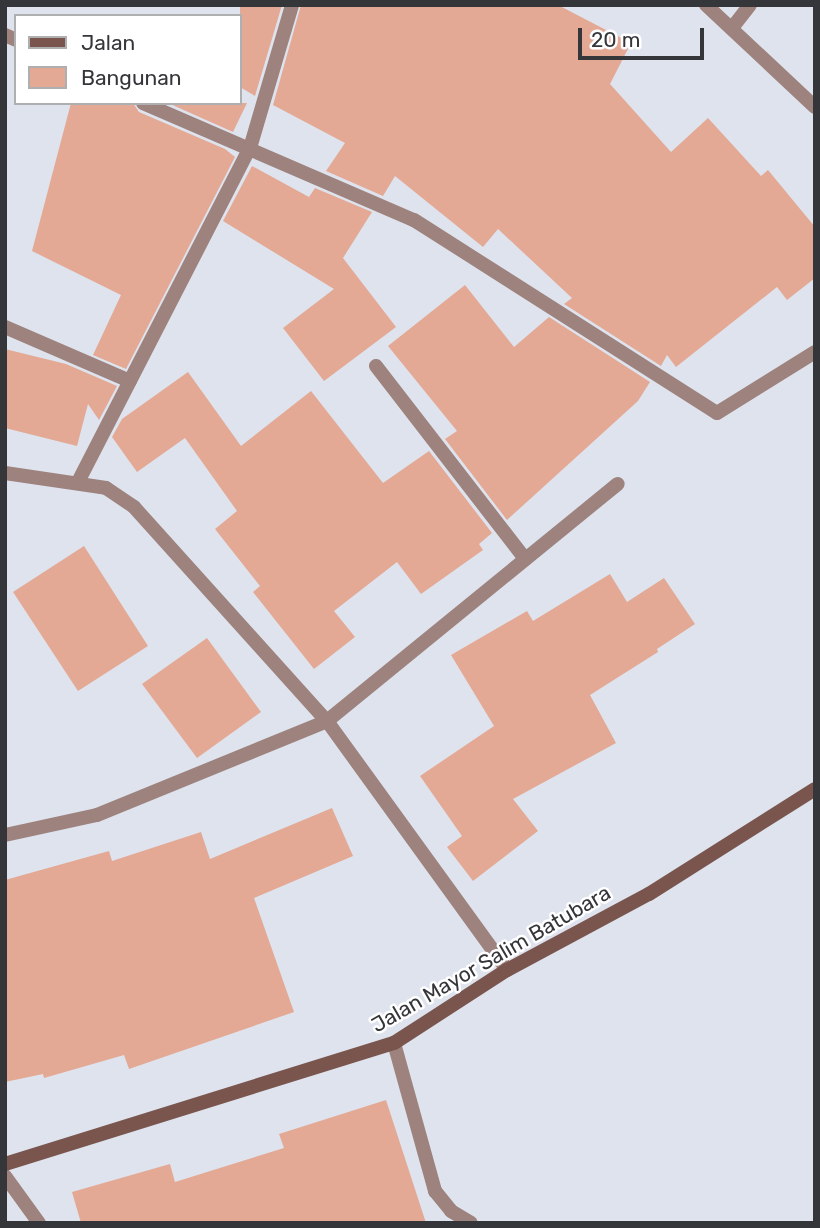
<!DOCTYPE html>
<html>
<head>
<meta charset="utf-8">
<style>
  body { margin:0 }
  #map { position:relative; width:820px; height:1228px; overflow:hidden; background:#dee3ee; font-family:Rubik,sans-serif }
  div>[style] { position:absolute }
  .building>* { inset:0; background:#e3a994 }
  .street>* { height:14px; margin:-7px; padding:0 7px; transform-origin:7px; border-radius:7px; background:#9d827d }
  .secondary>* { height:14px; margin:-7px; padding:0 7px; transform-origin:7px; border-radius:7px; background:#79554d }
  span { translate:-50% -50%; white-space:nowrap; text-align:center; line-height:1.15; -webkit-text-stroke:5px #fff; paint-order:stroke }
  .street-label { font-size:21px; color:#34363a }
  .frame { position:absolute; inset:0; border:7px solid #34363a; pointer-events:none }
  .legend { position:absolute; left:14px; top:14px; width:228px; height:91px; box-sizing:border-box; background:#fff; border:2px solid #aeafb0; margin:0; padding:9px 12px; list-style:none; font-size:21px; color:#34363a }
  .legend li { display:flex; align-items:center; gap:14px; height:35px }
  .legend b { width:35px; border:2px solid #aeafb0 }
  .scale { position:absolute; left:578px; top:28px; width:126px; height:32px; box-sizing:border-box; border:4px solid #34363a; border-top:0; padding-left:9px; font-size:21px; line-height:24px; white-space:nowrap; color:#34363a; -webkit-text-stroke:5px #fff; paint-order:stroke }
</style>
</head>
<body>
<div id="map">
  <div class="building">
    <i style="clip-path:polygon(240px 5px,282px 5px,255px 96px,240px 87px)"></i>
    <i style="clip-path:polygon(301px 5px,558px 5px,631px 43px,610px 84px,671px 152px,708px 118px,761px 176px,768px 170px,815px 227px,815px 278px,787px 300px,777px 287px,676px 367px,667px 355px,661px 366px,564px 304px,572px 298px,498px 229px,483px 247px,395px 176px,383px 196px,326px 171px,345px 143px,273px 105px)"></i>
    <i style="clip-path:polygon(71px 103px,133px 103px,139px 112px,225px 149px,235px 157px,126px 369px,93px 355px,121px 295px,32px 251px)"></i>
    <i style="clip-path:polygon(168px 103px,247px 103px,233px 132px)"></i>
    <i style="clip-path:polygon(252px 166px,309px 197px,315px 188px,372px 212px,343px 258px,396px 327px,324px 381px,283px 328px,334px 289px,223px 221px)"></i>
    <i style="clip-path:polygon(465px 285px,514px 347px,549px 317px,650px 382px,638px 401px,507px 520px,445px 439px,457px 431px,388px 346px)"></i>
    <i style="clip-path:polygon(5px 349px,66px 364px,117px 386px,99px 420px,88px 404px,77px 446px,5px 428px)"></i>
    <i style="clip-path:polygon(188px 372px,241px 446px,311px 391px,383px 483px,429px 451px,492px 533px,479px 544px,483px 550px,421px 594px,397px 562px,334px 611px,355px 637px,314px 669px,253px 592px,260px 586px,215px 529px,237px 511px,185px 438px,137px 472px,112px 437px,122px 419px)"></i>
    <i style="clip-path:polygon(84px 546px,148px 646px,78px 691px,13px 592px)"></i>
    <i style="clip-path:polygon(610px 574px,627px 602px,664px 578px,695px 624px,657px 649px,658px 652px,590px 695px,616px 743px,513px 799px,538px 831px,473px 881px,447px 847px,462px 836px,420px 776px,494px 726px,451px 655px,527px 611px,533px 621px)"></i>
    <i style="clip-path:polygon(207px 638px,261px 712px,197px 758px,142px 684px)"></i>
    <i style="clip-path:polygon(332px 808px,353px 856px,254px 898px,294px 1012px,129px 1069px,124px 1055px,44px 1078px,43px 1074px,5px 1082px,5px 880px,109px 851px,112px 861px,201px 832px,210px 859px)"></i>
    <i style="clip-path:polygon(386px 1100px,426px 1223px,81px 1223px,72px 1192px,170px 1164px,175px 1182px,284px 1148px,279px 1134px)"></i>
  </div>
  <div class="street">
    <i style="left:706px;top:5px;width:149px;rotate:43.1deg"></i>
    <i style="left:732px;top:28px;width:29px;rotate:-52deg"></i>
    <i style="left:5px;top:35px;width:12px;rotate:24deg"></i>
    <i style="left:143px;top:103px;width:295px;rotate:23.4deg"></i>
    <i style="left:414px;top:220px;width:359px;rotate:32.5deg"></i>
    <i style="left:717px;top:413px;width:115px;rotate:-31.9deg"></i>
    <i style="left:5px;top:327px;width:136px;rotate:23.4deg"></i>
    <i style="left:376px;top:366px;width:244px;rotate:52.3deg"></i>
    <i style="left:5px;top:473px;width:102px;rotate:8.4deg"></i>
    <i style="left:106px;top:488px;width:34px;rotate:34deg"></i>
    <i style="left:134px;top:507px;width:288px;rotate:48deg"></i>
    <i style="left:327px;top:721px;width:307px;rotate:54.1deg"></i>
    <i style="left:78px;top:482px;width:376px;rotate:-62.8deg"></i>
    <i style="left:250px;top:148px;width:149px;rotate:-73.6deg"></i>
    <i style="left:5px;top:835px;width:94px;rotate:-12.3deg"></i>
    <i style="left:97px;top:815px;width:248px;rotate:-22.2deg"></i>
    <i style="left:327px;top:721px;width:375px;rotate:-39.2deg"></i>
    <i style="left:394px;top:1043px;width:154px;rotate:74.5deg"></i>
    <i style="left:435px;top:1191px;width:26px;rotate:51deg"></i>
    <i style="left:451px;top:1211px;width:23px;rotate:31deg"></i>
    <i style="left:5px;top:1176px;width:58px;rotate:54.1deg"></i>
  </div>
  <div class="secondary">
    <i style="left:5px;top:1164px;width:407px;rotate:-17.3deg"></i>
    <i style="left:394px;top:1043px;width:135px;rotate:-32.9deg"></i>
    <i style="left:507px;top:970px;width:161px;rotate:-28.2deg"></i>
    <i style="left:649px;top:894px;width:196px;rotate:-32.3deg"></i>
  </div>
  <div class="street-label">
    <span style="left:491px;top:959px;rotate:-30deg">Jalan Mayor Salim Batubara</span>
  </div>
  <div class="frame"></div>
  <ul class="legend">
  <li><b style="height:9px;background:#79554d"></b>Jalan</li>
  <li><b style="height:19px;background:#e3a994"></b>Bangunan</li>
  </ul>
  <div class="scale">20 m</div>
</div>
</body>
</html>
